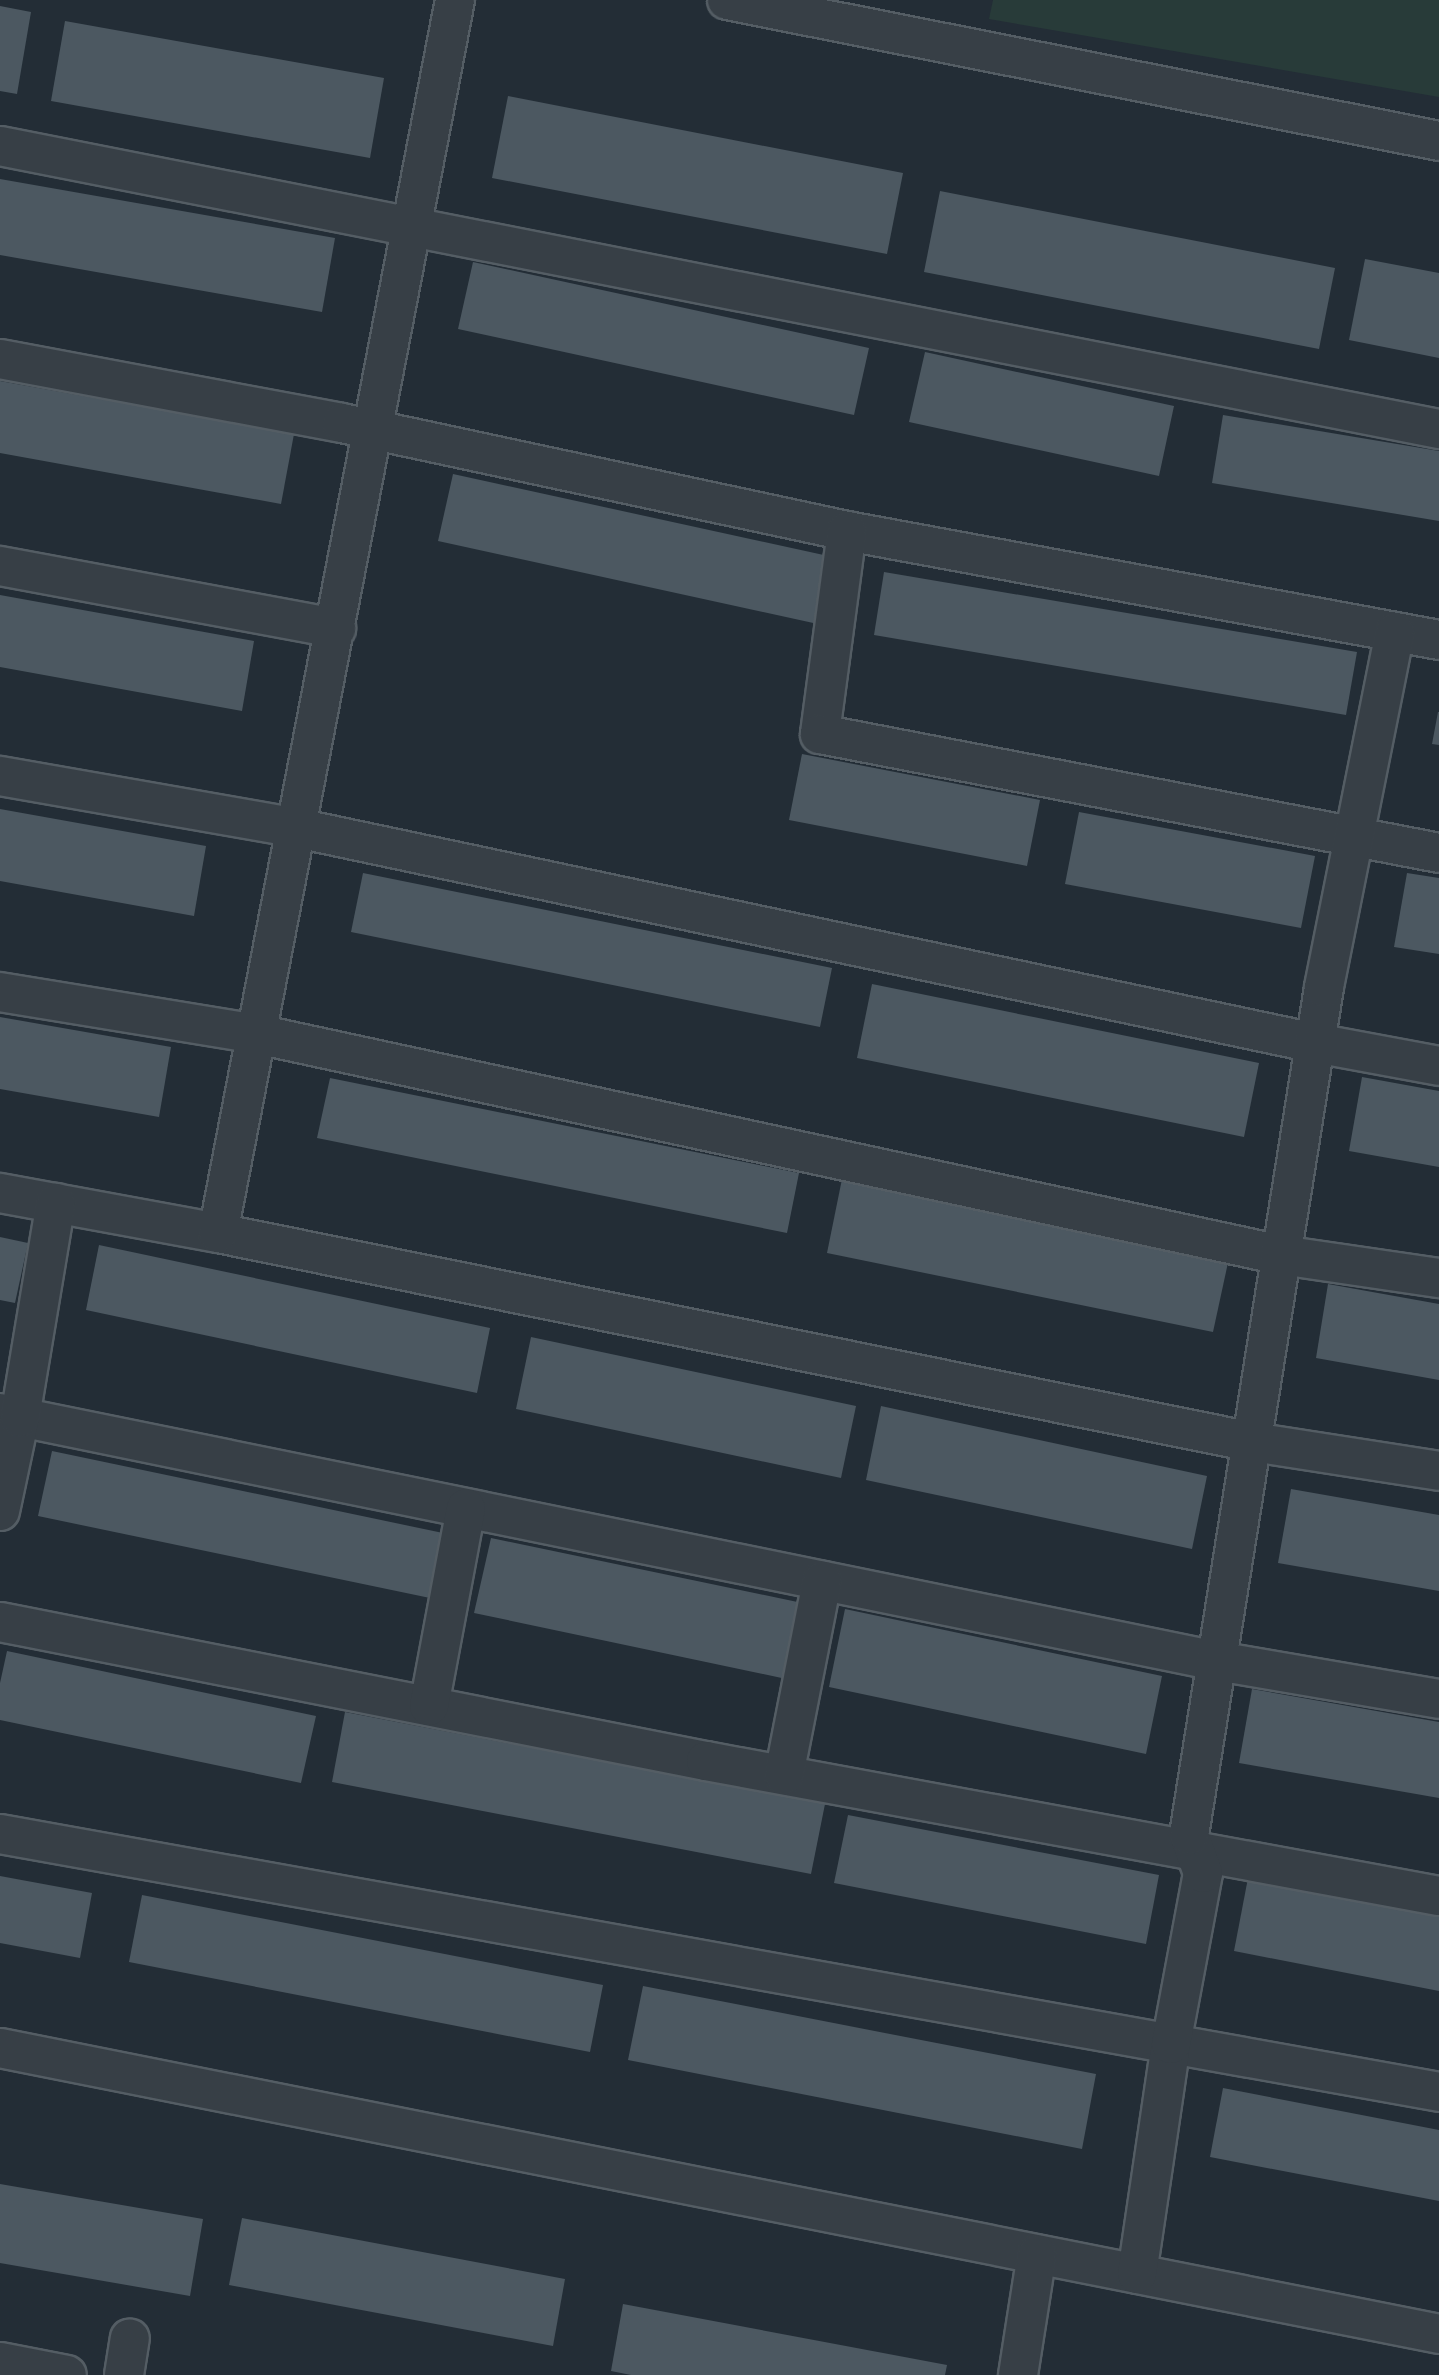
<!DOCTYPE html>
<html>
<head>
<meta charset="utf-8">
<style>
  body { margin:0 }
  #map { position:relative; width:1439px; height:2375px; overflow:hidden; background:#232d36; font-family:Manrope,sans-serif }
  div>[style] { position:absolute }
  .green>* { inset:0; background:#283b39 }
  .building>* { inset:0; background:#4c5861 }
  .roads { filter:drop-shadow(2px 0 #545d64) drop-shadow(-2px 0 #545d64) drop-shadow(0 2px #545d64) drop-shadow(0 -2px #545d64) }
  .minor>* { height:38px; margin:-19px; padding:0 19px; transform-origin:19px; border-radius:19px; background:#373f46 }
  span { translate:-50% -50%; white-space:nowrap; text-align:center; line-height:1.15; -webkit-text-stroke:5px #1c242b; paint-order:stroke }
</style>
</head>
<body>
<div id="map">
  <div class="green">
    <i style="clip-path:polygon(993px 0,1439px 0,1439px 97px,989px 19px)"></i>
  </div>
  <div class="building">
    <i style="clip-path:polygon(0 6px,31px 12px,17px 94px,0 91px)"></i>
    <i style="clip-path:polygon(65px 21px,384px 78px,370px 158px,51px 101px)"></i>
    <i style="clip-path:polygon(508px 96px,903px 173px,887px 254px,492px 178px)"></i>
    <i style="clip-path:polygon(0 179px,335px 238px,322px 312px,0 255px)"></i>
    <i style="clip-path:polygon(940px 191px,1335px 268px,1319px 349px,924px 272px)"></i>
    <i style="clip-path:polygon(1365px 259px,1439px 273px,1439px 358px,1349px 340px)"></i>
    <i style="clip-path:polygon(473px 262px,869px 348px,854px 415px,458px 329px)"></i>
    <i style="clip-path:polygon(925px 352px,1174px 406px,1159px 476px,909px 422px)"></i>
    <i style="clip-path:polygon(0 381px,294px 434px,281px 504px,0 453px)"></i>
    <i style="clip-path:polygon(1223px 415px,1439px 451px,1439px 521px,1212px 483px)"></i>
    <i style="clip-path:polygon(453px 474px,842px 559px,827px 626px,438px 541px)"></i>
    <i style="clip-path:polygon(884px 572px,1357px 652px,1346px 715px,874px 635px)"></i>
    <i style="clip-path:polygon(0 595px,254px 641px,242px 711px,0 667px)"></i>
    <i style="clip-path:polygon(1438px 712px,1439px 712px,1439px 745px,1432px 744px)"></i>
    <i style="clip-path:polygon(802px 754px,1040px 800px,1027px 866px,789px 820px)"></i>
    <i style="clip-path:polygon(0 809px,206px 846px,194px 916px,0 881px)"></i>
    <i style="clip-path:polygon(1079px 812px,1315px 856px,1301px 928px,1065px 884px)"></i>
    <i style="clip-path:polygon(363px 873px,832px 968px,820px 1027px,351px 932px)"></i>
    <i style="clip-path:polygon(1407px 873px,1439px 878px,1439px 954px,1394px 947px)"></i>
    <i style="clip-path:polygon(872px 984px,1259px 1063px,1244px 1137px,857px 1058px)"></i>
    <i style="clip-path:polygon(0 1017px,171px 1047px,159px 1117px,0 1089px)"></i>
    <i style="clip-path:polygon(1362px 1077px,1439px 1091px,1439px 1167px,1349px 1151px)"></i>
    <i style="clip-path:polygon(330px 1078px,799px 1173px,787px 1233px,317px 1138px)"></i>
    <i style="clip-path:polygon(842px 1179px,1229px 1258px,1213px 1332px,827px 1253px)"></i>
    <i style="clip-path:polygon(0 1237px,28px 1243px,15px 1303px,0 1300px)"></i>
    <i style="clip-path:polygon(99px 1245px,490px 1328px,477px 1393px,86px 1310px)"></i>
    <i style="clip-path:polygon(1328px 1284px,1439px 1304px,1439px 1380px,1316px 1358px)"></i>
    <i style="clip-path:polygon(531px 1337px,856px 1406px,841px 1478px,516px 1409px)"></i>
    <i style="clip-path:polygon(881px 1406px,1207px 1476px,1192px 1549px,866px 1480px)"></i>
    <i style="clip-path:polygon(52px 1451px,443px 1533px,430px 1598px,38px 1516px)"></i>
    <i style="clip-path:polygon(1291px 1489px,1439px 1515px,1439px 1591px,1278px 1563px)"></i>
    <i style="clip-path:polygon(491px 1538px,807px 1604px,791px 1680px,474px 1613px)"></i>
    <i style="clip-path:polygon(845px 1609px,1162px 1676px,1146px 1754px,829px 1687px)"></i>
    <i style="clip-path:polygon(7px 1651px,316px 1716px,301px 1783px,0 1720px,0 1683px)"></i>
    <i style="clip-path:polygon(1252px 1689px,1439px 1722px,1439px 1798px,1239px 1763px)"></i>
    <i style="clip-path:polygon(345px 1712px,825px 1804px,811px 1874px,332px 1782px)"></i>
    <i style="clip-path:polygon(848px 1815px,1159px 1875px,1146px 1944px,834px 1883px)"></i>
    <i style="clip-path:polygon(0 1876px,92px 1893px,80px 1958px,0 1943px)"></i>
    <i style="clip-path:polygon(1248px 1878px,1439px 1916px,1439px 1991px,1234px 1951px)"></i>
    <i style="clip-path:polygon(142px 1895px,603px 1985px,590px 2052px,129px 1962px)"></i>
    <i style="clip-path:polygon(643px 1986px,1096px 2074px,1082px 2149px,628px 2060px)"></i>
    <i style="clip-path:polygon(1223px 2088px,1439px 2130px,1439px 2201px,1210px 2157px)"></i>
    <i style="clip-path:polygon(0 2184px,203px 2219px,190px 2296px,0 2263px)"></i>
    <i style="clip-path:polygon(242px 2218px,565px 2279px,553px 2346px,229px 2285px)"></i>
    <i style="clip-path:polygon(623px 2304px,947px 2365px,945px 2375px,631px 2375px,611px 2371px)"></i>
  </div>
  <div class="roads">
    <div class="minor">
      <i style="left:727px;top:0;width:726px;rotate:11.2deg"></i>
      <i style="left:0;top:146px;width:1467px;rotate:11.13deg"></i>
      <i style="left:0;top:359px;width:348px;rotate:10.6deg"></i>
      <i style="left:342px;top:423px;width:516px;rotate:12.07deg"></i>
      <i style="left:847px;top:531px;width:602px;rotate:10.43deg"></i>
      <i style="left:847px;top:531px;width:205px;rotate:97.6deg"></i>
      <i style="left:820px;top:734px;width:630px;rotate:10.88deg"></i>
      <i style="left:0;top:566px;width:342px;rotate:10.5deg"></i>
      <i style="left:0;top:776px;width:302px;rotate:9.9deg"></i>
      <i style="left:297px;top:828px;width:1040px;rotate:11.93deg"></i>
      <i style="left:1315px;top:1043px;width:126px;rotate:10.5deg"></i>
      <i style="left:0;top:992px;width:260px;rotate:9.3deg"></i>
      <i style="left:257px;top:1034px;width:1048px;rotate:12.18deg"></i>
      <i style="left:1281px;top:1255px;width:160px;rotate:8.3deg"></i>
      <i style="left:0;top:1193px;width:222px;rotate:10.4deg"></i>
      <i style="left:218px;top:1233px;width:1055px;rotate:11.43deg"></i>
      <i style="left:1252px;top:1442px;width:189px;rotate:8.8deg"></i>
      <i style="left:218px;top:1233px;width:1256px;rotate:-79.12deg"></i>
      <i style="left:0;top:1413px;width:1242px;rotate:11.52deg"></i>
      <i style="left:1217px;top:1661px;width:225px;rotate:9.7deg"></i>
      <i style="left:0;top:1511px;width:96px;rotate:-78deg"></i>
      <i style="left:20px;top:1417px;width:217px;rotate:-80.5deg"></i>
      <i style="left:0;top:1622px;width:720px;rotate:11.14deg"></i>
      <i style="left:706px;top:1761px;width:745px;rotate:10.44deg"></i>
      <i style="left:429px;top:1706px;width:201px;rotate:-79.4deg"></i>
      <i style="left:784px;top:1775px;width:198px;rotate:-78.9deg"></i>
      <i style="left:0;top:1834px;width:1462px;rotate:10.16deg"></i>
      <i style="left:0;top:2048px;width:1467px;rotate:11.24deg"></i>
      <i style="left:1137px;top:2274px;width:232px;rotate:-81.6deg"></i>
      <i style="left:1171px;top:2044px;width:174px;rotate:-79.4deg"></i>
      <i style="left:1203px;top:1873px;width:40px;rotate:-110.2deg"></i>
      <i style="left:1189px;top:1835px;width:859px;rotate:-80.95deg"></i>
      <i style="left:1324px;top:987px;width:362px;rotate:-78.7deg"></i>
      <i style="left:0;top:2362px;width:68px;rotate:11deg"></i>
      <i style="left:124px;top:2375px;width:37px;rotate:-81deg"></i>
      <i style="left:1018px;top:2375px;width:122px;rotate:-81.1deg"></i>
    </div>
  </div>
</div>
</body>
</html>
